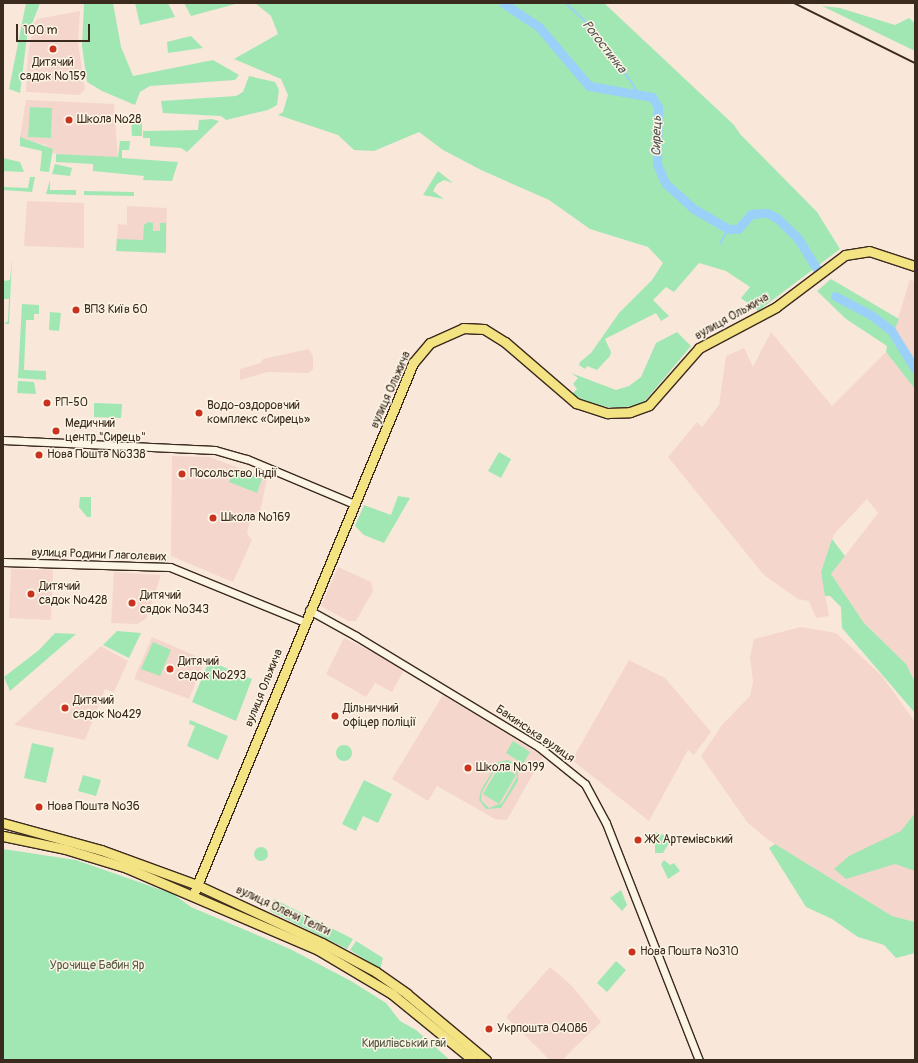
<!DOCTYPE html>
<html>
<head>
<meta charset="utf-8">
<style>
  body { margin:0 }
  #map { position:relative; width:918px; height:1063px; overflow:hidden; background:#f9e7da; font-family:Pangolin,sans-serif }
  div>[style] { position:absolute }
  .built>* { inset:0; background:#f5d6cc }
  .green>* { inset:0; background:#a1e7b4 }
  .round { border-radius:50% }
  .stream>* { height:1.5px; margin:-0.75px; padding:0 0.75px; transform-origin:0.75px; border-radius:0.75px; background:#9bd0f9 }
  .river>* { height:9px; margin:-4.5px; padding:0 4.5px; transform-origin:4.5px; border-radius:4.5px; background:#9bd0f9 }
  .roads { filter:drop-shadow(1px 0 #3b2a1e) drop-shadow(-1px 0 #3b2a1e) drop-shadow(0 1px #3b2a1e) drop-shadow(0 -1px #3b2a1e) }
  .minor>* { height:7px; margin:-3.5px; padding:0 3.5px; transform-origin:3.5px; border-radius:3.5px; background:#fcf5e5 }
  .major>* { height:9px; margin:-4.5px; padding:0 4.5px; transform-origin:4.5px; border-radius:4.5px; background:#f4e382 }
  .rail>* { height:1.5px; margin:-0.75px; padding:0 0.75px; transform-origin:0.75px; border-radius:0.75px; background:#3b2a1e }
  .dots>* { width:11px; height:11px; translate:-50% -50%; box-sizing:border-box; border:2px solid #fcf5e5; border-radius:50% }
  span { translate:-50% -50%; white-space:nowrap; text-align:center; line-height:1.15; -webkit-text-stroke:3px #fcf5e5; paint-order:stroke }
  .poi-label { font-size:12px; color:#3b2a1e }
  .left { translate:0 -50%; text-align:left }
  .street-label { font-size:12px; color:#3b2a1e }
  .park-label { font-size:12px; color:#545944 }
  .water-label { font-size:13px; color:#535455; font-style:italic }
  .frame { position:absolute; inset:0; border:4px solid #3b2a1e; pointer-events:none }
  .scale { position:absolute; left:16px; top:24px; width:74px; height:18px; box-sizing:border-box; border:2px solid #3b2a1e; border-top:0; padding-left:5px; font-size:12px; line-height:14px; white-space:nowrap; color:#3b2a1e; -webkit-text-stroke:3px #fcf5e5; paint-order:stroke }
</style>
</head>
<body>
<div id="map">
  <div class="built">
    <i style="clip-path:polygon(80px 11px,78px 43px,85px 89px,79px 95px,26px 92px,28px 54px,34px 23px,37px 19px)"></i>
    <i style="clip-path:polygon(26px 100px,114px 104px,118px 162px,53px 153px,46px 145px,23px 140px,20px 137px)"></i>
    <i style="clip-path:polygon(27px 201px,84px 203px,84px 248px,24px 246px)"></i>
    <i style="clip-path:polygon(127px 206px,167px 208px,166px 253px,116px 251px,118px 224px,127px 225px)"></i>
    <i style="clip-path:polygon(910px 279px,915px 282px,915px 360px,895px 329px)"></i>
    <i style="clip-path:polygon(771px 332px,832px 406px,886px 352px,915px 389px,915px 682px,906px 664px,864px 623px,831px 574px,878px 513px,867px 499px,834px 534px,821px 572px,829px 616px,816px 618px,809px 601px,798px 599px,764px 575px,668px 457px,697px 422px,702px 427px,719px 405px,726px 356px,744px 348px,753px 367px)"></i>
    <i style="clip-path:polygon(309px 349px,313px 356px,313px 369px,309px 373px,268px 372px,240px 380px,240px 369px,261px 363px,263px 359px)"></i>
    <i style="clip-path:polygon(172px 456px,209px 457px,267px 478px,260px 512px,249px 524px,247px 534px,252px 540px,233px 582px,171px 556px)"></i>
    <i style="clip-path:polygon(338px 567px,371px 582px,373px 591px,356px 621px,348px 621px,321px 606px)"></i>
    <i style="clip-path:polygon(11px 569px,53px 570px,51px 620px,9px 618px)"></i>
    <i style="clip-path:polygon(114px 572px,161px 575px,146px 619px,137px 624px,111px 623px)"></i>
    <i style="clip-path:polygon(801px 627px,836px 633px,882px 676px,915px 722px,915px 922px,892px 916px,767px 839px,747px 822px,701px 756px,722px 725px,750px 696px,753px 682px,750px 657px,754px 639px)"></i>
    <i style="clip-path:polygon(152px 637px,205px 660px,189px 699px,134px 679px)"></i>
    <i style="clip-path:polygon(344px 638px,405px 668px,392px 692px,375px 683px,366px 697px,326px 674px)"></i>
    <i style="clip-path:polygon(101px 646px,128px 661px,114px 692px,105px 689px,85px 740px,14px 725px)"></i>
    <i style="clip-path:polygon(629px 660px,665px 678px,711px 732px,694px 755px,688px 750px,649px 821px,572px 760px)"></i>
    <i style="clip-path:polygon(443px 695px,543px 756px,507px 820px,495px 819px,437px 786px,428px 801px,392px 779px)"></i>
    <i style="clip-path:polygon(550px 967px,572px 986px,601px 1022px,562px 1060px,550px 1060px,506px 1017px)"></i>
  </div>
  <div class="green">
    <i style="clip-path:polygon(26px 3px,40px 3px,27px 37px,20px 93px,9px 89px)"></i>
    <i style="clip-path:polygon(84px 3px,113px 3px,121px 47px,133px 76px,213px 60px,239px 75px,235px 80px,150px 86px,140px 92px,135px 105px,102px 91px,87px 82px,82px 46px)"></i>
    <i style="clip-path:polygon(135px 3px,168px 3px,175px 17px,140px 25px)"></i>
    <i style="clip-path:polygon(184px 3px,239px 3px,191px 16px)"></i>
    <i style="clip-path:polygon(255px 3px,604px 3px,734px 125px,740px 134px,817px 212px,840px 249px,758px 311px,741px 298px,750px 287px,726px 271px,699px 263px,674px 292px,666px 287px,653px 300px,669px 316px,661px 321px,656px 313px,605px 339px,611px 352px,610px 356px,597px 370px,587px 366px,585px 369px,579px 365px,580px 362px,591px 353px,619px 313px,652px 280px,663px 263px,648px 247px,590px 229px,549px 200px,481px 170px,443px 150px,419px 132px,374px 151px,354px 150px,338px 135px,278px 115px,283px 112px,288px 95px,281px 79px,234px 59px,278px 34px,271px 16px)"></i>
    <i style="clip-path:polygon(822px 6px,840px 8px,895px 25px,909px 18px,915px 23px,915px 51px)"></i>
    <i style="clip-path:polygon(191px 36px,203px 48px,168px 53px,167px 42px)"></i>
    <i style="clip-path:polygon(249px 76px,275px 82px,279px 90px,277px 105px,268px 110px,226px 120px,221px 116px,163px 113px,161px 101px,236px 96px,243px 92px)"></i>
    <i style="clip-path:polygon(30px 107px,52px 108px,51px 138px,28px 137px)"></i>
    <i style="clip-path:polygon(131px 119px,142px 119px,142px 136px,132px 136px)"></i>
    <i style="clip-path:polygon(212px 119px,219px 121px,187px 152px,181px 148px,150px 146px,150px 138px,143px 138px,143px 131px,198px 130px,199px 120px)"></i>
    <i style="clip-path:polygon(20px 137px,53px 149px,49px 172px,40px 171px,42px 151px,20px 146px)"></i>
    <i style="clip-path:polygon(120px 141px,130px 141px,129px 150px,122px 150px,122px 158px,178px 162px,172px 181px,143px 180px,144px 176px,93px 171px,93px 164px,56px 162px,56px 154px,118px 157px)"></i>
    <i style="clip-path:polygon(3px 158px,20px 162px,24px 172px,3px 171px)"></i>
    <i style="clip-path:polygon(55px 164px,72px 168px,70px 176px,52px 174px)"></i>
    <i style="clip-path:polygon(438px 171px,453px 183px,444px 180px,437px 184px,433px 191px,444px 199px,423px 195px)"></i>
    <i style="clip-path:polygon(30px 177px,35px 177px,32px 192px,3px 190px,3px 187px,28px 188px)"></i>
    <i style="clip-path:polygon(50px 180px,50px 190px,76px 190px,76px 195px,46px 194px)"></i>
    <i style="clip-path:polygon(84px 191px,134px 192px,134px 196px,84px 195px)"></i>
    <i style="clip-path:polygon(148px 222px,153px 223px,153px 231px,160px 231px,160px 223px,166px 223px,166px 253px,116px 251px,117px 239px,143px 240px,144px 225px)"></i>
    <i style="clip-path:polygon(12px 258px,9px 324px,4px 324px,8px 321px,9px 299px,3px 299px,3px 281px,10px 280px)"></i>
    <i style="clip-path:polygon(831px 279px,899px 319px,895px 329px,915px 360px,915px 389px,886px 352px,887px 346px,846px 319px,817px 291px)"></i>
    <i style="clip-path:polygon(22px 304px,39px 305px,39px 314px,34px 314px,34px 320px,26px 320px,24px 370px,46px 371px,46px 380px,18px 378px)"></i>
    <i style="clip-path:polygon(50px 312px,61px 313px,59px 331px,49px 330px)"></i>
    <i style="clip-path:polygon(677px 332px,691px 346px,645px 401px,636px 406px,613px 408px,588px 403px,572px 394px,577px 389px,573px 384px,578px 378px,571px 373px,616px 390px,629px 386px,641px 377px,656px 343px)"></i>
    <i style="clip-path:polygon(18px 381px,34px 382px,36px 394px,17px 393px)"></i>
    <i style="clip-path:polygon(94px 403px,122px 404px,121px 418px,94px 417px)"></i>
    <i style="clip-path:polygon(499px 452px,511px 459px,501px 478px,488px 471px)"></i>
    <i style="clip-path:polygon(234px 468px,262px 479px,257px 493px,229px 482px)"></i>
    <i style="clip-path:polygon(398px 496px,410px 498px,384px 543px,364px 535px,355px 526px,364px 505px,391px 515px)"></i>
    <i style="clip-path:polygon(80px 497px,91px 497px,91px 517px,87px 517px,79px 507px)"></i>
    <i style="clip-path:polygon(832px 539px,845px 556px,831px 574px,864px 623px,906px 664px,915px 682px,915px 713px,842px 628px,841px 607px,830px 596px,825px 596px,821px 572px)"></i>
    <i style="clip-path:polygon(117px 631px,141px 633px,129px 658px,103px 645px)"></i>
    <i style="clip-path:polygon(55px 633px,76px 634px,10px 691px,4px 677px,39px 650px)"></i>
    <i style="clip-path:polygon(153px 642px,171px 650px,160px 676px,141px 669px)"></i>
    <i style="clip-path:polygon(209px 661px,252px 679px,236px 721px,192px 702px)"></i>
    <i style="clip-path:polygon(190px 720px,228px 736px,218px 760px,187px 746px,195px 726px,189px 724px)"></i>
    <i style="clip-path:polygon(513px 741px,530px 752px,523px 764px,506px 753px)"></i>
    <i style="clip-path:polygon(32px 743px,54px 748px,46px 783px,24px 778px)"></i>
    <i class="round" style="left:336px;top:745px;width:16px;height:16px"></i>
    <i style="clip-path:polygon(evenodd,508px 760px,518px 765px,518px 781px,501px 808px,486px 809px,479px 800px,481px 790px,498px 762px,508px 760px,504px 762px,515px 766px,517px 777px,502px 803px,489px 808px,481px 800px,482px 792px,497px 766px,504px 762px)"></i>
    <i style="clip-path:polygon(500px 765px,516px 775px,499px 804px,483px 794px)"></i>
    <i style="clip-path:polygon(83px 775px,101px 780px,96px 796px,78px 791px)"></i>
    <i style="clip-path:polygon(364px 780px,392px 794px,378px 823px,363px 816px,356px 831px,342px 824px)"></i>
    <i style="clip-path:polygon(915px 813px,915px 871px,895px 864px,846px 879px,834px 869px,849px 856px,901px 831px)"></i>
    <i style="clip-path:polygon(655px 832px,672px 838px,663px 853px,655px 853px)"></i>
    <i style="clip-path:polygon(775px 844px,892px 916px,915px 922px,915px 953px,896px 958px,884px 945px,858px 937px,832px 919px,806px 907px,769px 848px)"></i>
    <i class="round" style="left:254px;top:847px;width:14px;height:14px"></i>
    <i style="clip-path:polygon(3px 849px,76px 860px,173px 894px,191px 907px,290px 949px,351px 981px,386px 1003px,400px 1021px,416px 1030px,450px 1060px,3px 1060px)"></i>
    <i style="clip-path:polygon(664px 860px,670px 865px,674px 863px,680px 871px,668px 879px,661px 864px)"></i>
    <i style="clip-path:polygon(621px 890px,627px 905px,622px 911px,610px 898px)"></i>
    <i style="clip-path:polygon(274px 899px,353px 939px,347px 949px,270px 911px)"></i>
    <i style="clip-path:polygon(356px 941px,383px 958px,380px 969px,350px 950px)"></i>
    <i style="clip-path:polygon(616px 961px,626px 970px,607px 992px,597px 983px)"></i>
  </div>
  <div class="stream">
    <i style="left:566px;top:3px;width:40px;rotate:43deg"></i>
    <i style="left:595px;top:30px;width:77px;rotate:55.1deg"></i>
    <i style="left:720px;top:244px;width:17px;rotate:-62deg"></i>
  </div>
  <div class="river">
    <i style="left:503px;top:3px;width:43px;rotate:33.7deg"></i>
    <i style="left:539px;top:27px;width:77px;rotate:49.7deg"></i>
    <i style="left:589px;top:86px;width:64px;rotate:9.9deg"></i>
    <i style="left:652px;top:97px;width:12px;rotate:59deg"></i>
    <i style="left:658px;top:107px;width:57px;rotate:91deg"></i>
    <i style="left:657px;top:164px;width:21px;rotate:67deg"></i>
    <i style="left:665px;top:183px;width:39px;rotate:42deg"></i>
    <i style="left:694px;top:209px;width:39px;rotate:30deg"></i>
    <i style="left:728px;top:229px;width:10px"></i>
    <i style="left:738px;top:229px;width:20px;rotate:-49deg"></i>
    <i style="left:751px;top:214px;width:16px;rotate:-4deg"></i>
    <i style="left:767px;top:213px;width:11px;rotate:27deg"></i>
    <i style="left:777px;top:218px;width:28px;rotate:44deg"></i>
    <i style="left:797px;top:237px;width:39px;rotate:58deg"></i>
    <i style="left:835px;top:296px;width:41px;rotate:27.8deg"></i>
    <i style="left:871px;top:315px;width:25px;rotate:37deg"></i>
    <i style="left:891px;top:330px;width:46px;rotate:58.4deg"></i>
  </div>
  <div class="roads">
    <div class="minor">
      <i style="left:3px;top:440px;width:212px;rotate:2.7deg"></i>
      <i style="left:215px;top:450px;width:33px;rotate:16deg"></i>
      <i style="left:247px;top:459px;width:116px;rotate:22.8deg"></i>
      <i style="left:3px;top:562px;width:167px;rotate:1.7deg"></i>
      <i style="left:170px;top:567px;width:146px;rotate:22.2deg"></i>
      <i style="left:309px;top:610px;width:54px;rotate:29deg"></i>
      <i style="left:356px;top:636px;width:214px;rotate:31.2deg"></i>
      <i style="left:539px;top:747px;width:59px;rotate:38.8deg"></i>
      <i style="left:585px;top:784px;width:44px;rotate:61.7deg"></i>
      <i style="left:606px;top:823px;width:255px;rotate:68.6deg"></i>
    </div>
    <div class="major">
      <i style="left:3px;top:823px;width:102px;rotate:15.4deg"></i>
      <i style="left:101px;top:850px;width:102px;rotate:20deg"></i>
      <i style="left:197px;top:885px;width:138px;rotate:24.9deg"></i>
      <i style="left:322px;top:943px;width:61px;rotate:28.2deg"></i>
      <i style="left:376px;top:972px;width:38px;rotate:35deg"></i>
      <i style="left:407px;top:994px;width:103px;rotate:39.9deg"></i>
      <i style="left:3px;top:836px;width:63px;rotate:11.8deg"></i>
      <i style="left:65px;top:849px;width:65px;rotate:17deg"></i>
      <i style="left:127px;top:868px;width:208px;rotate:23.2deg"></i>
      <i style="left:318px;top:950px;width:86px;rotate:30.7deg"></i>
      <i style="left:392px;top:994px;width:104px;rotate:39.2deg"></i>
      <i style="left:193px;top:895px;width:576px;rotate:-67.53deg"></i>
      <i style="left:413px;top:363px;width:26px;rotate:-50deg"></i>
      <i style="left:430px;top:343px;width:36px;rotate:-24deg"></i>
      <i style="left:463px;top:328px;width:21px;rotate:3deg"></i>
      <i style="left:484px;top:329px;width:25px;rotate:32deg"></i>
      <i style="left:505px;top:342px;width:94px;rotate:40.7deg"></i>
      <i style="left:576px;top:403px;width:33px;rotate:18deg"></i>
      <i style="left:607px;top:413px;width:23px;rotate:-2deg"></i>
      <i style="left:630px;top:412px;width:20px;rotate:-20deg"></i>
      <i style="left:649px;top:405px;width:76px;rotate:-48.7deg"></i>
      <i style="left:699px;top:348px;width:87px;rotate:-28deg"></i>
      <i style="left:776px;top:307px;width:86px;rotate:-37deg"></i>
      <i style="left:845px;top:255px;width:24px;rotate:-9deg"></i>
      <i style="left:869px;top:251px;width:48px;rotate:18.1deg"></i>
    </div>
  </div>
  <div class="rail">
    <i style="left:794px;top:3px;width:135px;rotate:26.4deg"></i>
  </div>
  <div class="dots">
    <i style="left:53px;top:49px;background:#c8321e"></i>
    <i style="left:69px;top:120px;background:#c8321e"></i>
    <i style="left:76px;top:310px;background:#c8321e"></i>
    <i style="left:47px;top:403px;background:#c8321e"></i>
    <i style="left:199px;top:413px;background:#c8321e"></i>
    <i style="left:56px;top:431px;background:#c8321e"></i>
    <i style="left:39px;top:455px;background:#c8321e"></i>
    <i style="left:182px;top:474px;background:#c8321e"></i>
    <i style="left:213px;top:518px;background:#c8321e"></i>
    <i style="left:31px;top:594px;background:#c8321e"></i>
    <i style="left:132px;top:603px;background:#c8321e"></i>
    <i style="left:170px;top:669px;background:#c8321e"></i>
    <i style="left:65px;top:708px;background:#c8321e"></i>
    <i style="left:335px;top:716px;background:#c8321e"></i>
    <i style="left:468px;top:768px;background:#c8321e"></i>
    <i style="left:39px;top:807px;background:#c8321e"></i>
    <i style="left:638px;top:840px;background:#c8321e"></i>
    <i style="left:632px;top:952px;background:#c8321e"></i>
    <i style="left:489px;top:1029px;background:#c8321e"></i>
  </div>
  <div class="poi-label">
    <span style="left:53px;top:70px">Дитячий<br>садок №159</span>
    <span class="left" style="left:77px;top:120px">Школа №28</span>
    <span class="left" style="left:84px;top:310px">ВПЗ Київ 60</span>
    <span class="left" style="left:55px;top:403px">РП-50</span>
    <span class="left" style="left:207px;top:413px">Водо-оздоровчий<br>комплекс «Сирець»</span>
    <span class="left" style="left:65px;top:431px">Медичний<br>центр "Сирець"</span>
    <span class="left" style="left:47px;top:455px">Нова Пошта №338</span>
    <span class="left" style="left:190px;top:474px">Посольство Індії</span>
    <span class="left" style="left:221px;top:518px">Школа №169</span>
    <span class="left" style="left:39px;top:594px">Дитячий<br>садок №428</span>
    <span class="left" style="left:140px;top:603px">Дитячий<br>садок №343</span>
    <span class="left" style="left:178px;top:669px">Дитячий<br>садок №293</span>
    <span class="left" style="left:73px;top:708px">Дитячий<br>садок №429</span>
    <span class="left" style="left:343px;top:716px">Дільничний<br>офіцер поліції</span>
    <span class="left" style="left:476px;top:768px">Школа №199</span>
    <span class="left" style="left:47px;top:807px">Нова Пошта №36</span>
    <span class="left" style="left:646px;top:840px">ЖК Артемівський</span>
    <span class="left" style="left:640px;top:952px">Нова Пошта №310</span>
    <span class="left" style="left:497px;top:1029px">Укрпошта 04086</span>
  </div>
  <div class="street-label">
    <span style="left:732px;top:317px;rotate:-29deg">вулиця Ольжича</span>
    <span style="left:391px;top:390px;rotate:-66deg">вулиця Ольжича</span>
    <span style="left:99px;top:555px;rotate:2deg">вулиця Родини Глаголєвих</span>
    <span style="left:264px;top:688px;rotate:-68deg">вулиця Ольжича</span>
    <span style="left:535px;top:734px;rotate:34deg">Бакинська вулиця</span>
    <span style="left:283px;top:911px;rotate:25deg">вулиця Олени Теліги</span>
  </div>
  <div class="park-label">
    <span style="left:97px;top:966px">Урочище Бабин Яр</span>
    <span style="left:404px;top:1044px">Кирилівський гай</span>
  </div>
  <div class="water-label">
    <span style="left:604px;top:47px;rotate:52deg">Рогостинка</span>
    <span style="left:657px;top:136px;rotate:-89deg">Сирець</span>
  </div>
  <div class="frame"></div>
  <div class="scale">100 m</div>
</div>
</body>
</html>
